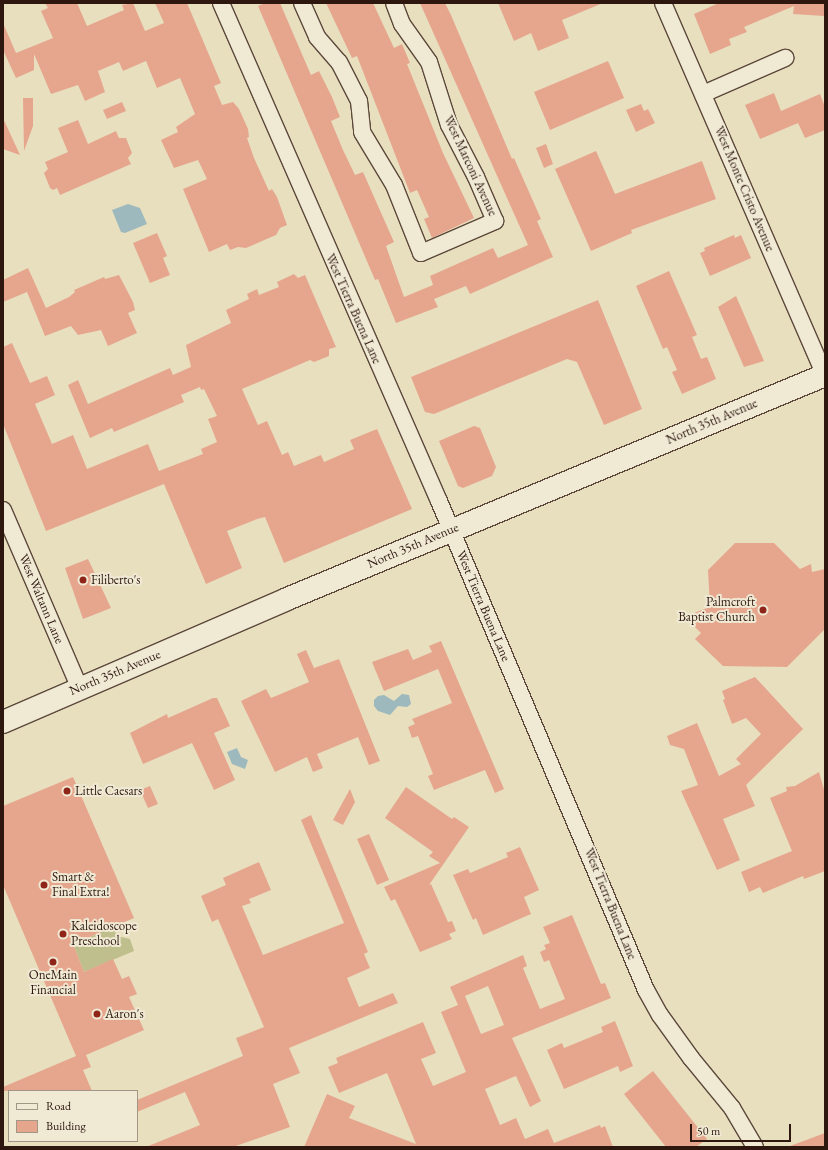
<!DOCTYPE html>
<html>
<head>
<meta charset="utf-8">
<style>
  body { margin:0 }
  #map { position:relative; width:828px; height:1150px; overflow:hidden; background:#e8dfbf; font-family:"EB Garamond",serif }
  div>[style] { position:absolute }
  .green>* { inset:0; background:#bebf8c }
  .water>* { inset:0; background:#9db9bd }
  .building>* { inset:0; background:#e6a68e }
  .roads { filter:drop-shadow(1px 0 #5c493b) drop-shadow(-1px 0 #5c493b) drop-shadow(0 1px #5c493b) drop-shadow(0 -1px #5c493b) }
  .street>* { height:16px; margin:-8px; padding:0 8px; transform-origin:8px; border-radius:8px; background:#f0ead5 }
  .secondary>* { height:22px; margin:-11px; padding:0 11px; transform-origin:11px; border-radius:11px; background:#f0ead5 }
  .dots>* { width:11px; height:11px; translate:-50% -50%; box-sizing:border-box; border:2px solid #f0ead5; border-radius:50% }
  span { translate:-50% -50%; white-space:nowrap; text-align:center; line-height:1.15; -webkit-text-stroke:4px #f0ead5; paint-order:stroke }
  .street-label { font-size:13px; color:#2d170f }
  .poi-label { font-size:13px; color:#2d170f }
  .left { translate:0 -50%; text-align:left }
  .right { translate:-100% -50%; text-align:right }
  .frame { position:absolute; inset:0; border:4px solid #2d170f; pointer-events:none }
  .legend { position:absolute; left:8px; top:1090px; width:130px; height:52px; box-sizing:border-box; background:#f0ead5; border:1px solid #a29686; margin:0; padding:5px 7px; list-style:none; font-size:12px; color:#2d170f }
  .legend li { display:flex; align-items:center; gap:8px; height:20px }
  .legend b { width:20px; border:1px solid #a29686 }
  .scale { position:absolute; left:690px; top:1124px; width:101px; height:18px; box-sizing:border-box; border:2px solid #2d170f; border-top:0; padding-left:5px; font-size:12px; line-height:14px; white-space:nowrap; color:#2d170f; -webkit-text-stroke:3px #f0ead5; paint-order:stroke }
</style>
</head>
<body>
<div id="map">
  <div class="green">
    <i style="clip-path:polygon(113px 927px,117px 936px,130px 939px,134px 951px,84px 972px,73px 944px)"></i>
  </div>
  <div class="water">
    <i style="clip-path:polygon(128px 204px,140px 208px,147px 224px,125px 233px,121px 232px,112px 210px)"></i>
    <i style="clip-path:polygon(402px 694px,409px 695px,411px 704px,407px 707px,398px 706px,390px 715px,378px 711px,374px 706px,374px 700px,378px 696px,384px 695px,394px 701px)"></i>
    <i style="clip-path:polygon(237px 748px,241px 757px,248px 760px,245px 769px,232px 764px,227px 752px)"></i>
  </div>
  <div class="building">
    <i style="clip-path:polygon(45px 3px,77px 3px,87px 26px,124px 10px,122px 5px,133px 3px,145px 31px,164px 23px,155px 3px,187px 3px,221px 83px,214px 86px,222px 105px,233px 102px,239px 109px,248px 129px,249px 137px,247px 138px,254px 158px,269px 191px,272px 189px,277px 197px,287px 225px,280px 228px,276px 235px,246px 248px,238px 247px,230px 250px,227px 244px,209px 252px,183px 189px,207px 179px,198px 160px,174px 168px,161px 140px,178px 132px,176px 127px,195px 114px,180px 78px,157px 88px,146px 61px,123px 71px,119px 62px,98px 71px,105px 92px,85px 101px,78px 85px,51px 94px,34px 54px,34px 70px,16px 78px,3px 50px,3px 23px,16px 53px,53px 38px,41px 11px,48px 8px)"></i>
    <i style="clip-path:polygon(265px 3px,280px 3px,311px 75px,319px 71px,332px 97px,340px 117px,331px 121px,343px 150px,355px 175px,363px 172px,394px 242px,386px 246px,404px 297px,433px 285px,430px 276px,493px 248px,498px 258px,528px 245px,420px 3px,445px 3px,451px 15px,512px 159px,514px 158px,541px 219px,537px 221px,553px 257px,470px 294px,466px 286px,434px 299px,438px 307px,396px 323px,378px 279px,375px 280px,258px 6px)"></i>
    <i style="clip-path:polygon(326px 3px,373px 3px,394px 48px,402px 44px,410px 63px,407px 64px,443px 153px,474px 218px,432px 238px,424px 219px,429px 217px,417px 190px,410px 193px,357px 56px,352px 58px)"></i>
    <i style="clip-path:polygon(498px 3px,603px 3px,562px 20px,569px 38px,538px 51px,531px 33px,514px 41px)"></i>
    <i style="clip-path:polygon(719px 3px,824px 3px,824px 16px,793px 14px,794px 6px,744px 27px,747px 32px,729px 39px,731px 45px,710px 54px,694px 14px)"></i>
    <i style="clip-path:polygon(608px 61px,624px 98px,550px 130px,534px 92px)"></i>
    <i style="clip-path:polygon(774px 93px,781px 111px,820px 94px,825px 107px,825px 130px,805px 138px,798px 123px,760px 139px,745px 105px)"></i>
    <i style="clip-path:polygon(23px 98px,33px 98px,33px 126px,24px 151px)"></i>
    <i style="clip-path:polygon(122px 102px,126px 111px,107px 119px,103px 110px)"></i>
    <i style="clip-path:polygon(641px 104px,644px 111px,648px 109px,655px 123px,636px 132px,626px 110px)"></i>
    <i style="clip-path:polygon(3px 118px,20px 155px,3px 149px)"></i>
    <i style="clip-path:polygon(78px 120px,88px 144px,116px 131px,119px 138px,126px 138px,132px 153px,128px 158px,131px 164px,60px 195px,57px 188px,53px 190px,50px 188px,44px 173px,48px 169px,45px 162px,68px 152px,58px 128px)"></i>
    <i style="clip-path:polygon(546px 144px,553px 164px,544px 168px,536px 148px)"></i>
    <i style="clip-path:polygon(596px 151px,615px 194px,702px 161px,716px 199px,631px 230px,632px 233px,591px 251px,555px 169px)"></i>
    <i style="clip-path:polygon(157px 233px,167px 256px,163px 258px,170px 275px,150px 283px,133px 243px)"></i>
    <i style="clip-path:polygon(734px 235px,735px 238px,741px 235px,751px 258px,710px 276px,700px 253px,705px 251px,704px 248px)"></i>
    <i style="clip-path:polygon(28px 268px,46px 308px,69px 297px,75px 292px,74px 290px,104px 277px,105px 279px,119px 275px,133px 302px,135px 310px,128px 313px,137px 333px,108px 346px,101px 330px,78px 335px,71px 326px,45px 336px,27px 292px,3px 302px,3px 280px)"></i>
    <i style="clip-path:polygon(669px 271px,697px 335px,692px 337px,701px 359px,707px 357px,716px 379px,682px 394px,672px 372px,677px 370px,667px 347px,663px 349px,636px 286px)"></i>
    <i style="clip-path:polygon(294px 274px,298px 278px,305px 275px,336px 347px,329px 349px,329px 356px,314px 362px,310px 360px,242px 389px,258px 425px,267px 421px,282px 455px,288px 452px,294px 466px,321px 455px,324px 462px,354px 449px,350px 440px,377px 429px,412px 509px,284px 563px,265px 517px,257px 519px,227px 531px,242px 568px,206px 584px,164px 484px,46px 531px,3px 424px,3px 347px,12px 343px,30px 383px,47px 376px,55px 395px,35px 404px,52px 444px,73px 435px,87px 469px,148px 444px,159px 471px,203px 454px,201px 449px,217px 442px,208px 419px,217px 416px,204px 389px,201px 390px,200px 387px,181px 395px,184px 402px,114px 432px,112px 428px,90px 438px,68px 385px,78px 380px,88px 404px,170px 368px,173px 375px,191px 367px,186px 345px,231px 323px,226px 310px,249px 299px,247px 294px,257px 289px,259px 295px,279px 287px,277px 282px)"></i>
    <i style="clip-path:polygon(736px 296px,764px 361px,744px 367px,718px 307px)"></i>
    <i style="clip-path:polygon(598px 300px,642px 409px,604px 425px,577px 362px,567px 359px,434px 414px,425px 412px,411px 377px)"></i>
    <i style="clip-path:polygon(474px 426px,480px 428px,496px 467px,492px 476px,463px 488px,458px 486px,439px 441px)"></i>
    <i style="clip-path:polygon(735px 543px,774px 543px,800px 569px,811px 564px,812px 572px,825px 569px,825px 629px,787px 667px,723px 666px,695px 639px,701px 633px,692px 624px,699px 620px,694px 613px,710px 607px,708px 570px)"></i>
    <i style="clip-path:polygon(88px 559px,111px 608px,83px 619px,65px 568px)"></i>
    <i style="clip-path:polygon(441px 641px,504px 789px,495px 793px,485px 770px,434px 790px,428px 776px,433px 774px,418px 736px,412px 738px,408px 727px,415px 724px,412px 719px,452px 703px,438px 669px,384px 691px,372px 662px,408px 649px,413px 660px,432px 652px,429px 646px)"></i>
    <i style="clip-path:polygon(306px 650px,314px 668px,339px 659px,380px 761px,369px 765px,358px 737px,317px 754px,323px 768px,313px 772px,307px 757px,275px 772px,241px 701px,266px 689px,271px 698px,309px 682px,297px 654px)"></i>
    <i style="clip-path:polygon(755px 677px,803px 729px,746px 785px,755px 806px,723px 819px,740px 860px,717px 870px,681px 791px,698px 785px,684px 749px,670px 745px,667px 736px,697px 723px,719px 776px,741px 764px,736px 759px,761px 734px,746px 718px,732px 724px,723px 700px,725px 699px,722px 691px)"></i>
    <i style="clip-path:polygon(213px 698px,217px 698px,230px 726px,214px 733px,235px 780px,214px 790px,192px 743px,143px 764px,130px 733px,167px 714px,168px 718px)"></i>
    <i style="clip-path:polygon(819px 772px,825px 793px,825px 871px,804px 879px,803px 876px,763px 893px,760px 887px,749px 892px,741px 872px,792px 851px,770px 798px,787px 791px,786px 787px,795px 786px)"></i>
    <i style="clip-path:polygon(73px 777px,134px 918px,73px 944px,84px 972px,113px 959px,122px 979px,129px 976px,137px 994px,129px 997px,144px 1030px,86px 1055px,91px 1067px,83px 1070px,92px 1091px,3px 1091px,3px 1087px,76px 1056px,3px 885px,3px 806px)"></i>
    <i style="clip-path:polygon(150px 786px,158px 804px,148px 808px,140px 790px)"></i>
    <i style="clip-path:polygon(406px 787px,452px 819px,454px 817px,469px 827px,429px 885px,431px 884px,448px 922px,452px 921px,456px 931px,449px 934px,452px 939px,420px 952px,395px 899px,391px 901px,384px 887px,440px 863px,429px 856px,433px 852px,385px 818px)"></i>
    <i style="clip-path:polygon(350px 789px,355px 802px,343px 825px,333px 820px)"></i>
    <i style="clip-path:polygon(311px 815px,368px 952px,364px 954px,370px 968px,347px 978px,359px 1007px,393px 993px,398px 1003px,289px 1048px,300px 1073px,273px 1084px,290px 1127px,233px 1147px,146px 1147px,200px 1125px,185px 1092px,137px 1112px,137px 1100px,243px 1056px,236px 1038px,264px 1027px,218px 919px,212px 922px,201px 896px,226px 885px,223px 878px,259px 862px,271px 890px,249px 899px,251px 903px,242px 906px,263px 955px,344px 923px,301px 820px)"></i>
    <i style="clip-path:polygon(369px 834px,389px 880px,377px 885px,357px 839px)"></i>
    <i style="clip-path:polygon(520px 847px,539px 890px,524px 897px,531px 914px,483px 935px,476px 918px,473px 920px,453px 875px,468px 869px,470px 873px,508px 857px,506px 853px)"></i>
    <i style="clip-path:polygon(evenodd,572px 915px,601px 984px,605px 983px,611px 998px,512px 1038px,541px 1101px,530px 1107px,516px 1076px,485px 1089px,500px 1125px,516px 1118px,525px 1139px,548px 1129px,554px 1143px,600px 1125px,601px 1128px,605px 1126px,613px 1147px,304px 1147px,327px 1094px,355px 1106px,349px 1118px,416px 1144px,387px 1073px,339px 1093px,328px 1067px,338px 1063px,336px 1058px,423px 1022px,436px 1053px,421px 1059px,433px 1086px,466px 1072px,441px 1012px,458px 1005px,450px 987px,523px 955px,527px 966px,523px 968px,540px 1009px,565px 999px,549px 960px,544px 962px,540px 952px,546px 949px,544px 945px,550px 943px,543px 927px,572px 915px,488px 986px,504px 1025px,481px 1034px,465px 996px,488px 986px)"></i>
    <i style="clip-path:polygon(615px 1021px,633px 1066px,620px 1072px,618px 1066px,564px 1089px,547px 1050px,562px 1043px,564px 1048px,603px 1032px,601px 1027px)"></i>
    <i style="clip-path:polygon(653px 1071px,707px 1139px,696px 1147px,666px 1147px,624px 1094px)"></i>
    <i style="clip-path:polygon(825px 1133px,825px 1147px,790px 1147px,790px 1146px)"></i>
  </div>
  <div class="roads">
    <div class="street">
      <i style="left:221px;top:3px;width:544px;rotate:66.36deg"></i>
      <i style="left:439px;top:501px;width:531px;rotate:67.06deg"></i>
      <i style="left:646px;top:990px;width:29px;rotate:61deg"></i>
      <i style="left:660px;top:1015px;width:53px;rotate:54.2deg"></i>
      <i style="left:691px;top:1058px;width:65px;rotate:50.6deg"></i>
      <i style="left:732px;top:1108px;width:45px;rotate:59.5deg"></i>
      <i style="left:302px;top:3px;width:37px;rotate:66deg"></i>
      <i style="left:317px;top:37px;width:33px;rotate:49deg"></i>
      <i style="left:339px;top:62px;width:44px;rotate:62.9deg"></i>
      <i style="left:359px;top:101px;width:31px;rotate:84deg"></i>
      <i style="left:362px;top:132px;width:62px;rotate:58.9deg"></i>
      <i style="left:394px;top:185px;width:73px;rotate:68.3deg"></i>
      <i style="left:421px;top:253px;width:81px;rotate:-23.4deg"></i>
      <i style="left:495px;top:221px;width:48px;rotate:-113.4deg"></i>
      <i style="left:476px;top:177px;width:59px;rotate:-117.4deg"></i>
      <i style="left:449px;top:125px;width:66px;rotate:-107.6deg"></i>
      <i style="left:429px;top:62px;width:47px;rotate:-125.4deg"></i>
      <i style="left:402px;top:24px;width:22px;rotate:-111deg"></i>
      <i style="left:663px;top:3px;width:406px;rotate:66.5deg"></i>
      <i style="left:703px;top:94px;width:90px;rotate:-23.7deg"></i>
      <i style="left:3px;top:510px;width:195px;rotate:66.7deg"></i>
    </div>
    <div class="secondary">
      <i style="left:3px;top:722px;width:309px;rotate:-23.4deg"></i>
      <i style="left:287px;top:599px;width:583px;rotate:-22.6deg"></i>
    </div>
  </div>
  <div class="dots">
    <i style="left:83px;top:580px;background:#8f2418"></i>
    <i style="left:763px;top:610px;background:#8f2418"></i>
    <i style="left:67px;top:791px;background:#8f2418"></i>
    <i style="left:44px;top:885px;background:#8f2418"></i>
    <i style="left:63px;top:934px;background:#8f2418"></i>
    <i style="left:53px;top:962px;background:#8f2418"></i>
    <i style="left:97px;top:1014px;background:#8f2418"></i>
  </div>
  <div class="street-label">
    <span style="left:470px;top:166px;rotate:65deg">West Marconi Avenue</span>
    <span style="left:744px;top:189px;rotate:67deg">West Monte Cristo Avenue</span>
    <span style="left:353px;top:309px;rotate:66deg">West Tierra Buena Lane</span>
    <span style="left:712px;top:422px;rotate:-23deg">North 35th Avenue</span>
    <span style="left:413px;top:546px;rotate:-23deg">North 35th Avenue</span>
    <span style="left:41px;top:599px;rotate:67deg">West Waltann Lane</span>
    <span style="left:483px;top:606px;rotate:67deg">West Tierra Buena Lane</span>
    <span style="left:115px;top:673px;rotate:-23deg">North 35th Avenue</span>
    <span style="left:610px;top:904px;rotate:68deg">West Tierra Buena Lane</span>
  </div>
  <div class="poi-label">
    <span class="left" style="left:91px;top:580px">Filiberto's</span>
    <span class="right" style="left:755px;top:610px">Palmcroft<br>Baptist Church</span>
    <span class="left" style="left:75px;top:791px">Little Caesars</span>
    <span class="left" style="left:52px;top:885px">Smart &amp;<br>Final Extra!</span>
    <span class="left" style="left:71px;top:934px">Kaleidoscope<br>Preschool</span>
    <span style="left:53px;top:983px">OneMain<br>Financial</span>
    <span class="left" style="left:105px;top:1014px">Aaron's</span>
  </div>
  <div class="frame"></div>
  <ul class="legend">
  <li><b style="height:5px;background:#f0ead5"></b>Road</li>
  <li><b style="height:11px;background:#e6a68e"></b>Building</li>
  </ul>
  <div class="scale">50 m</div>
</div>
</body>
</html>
